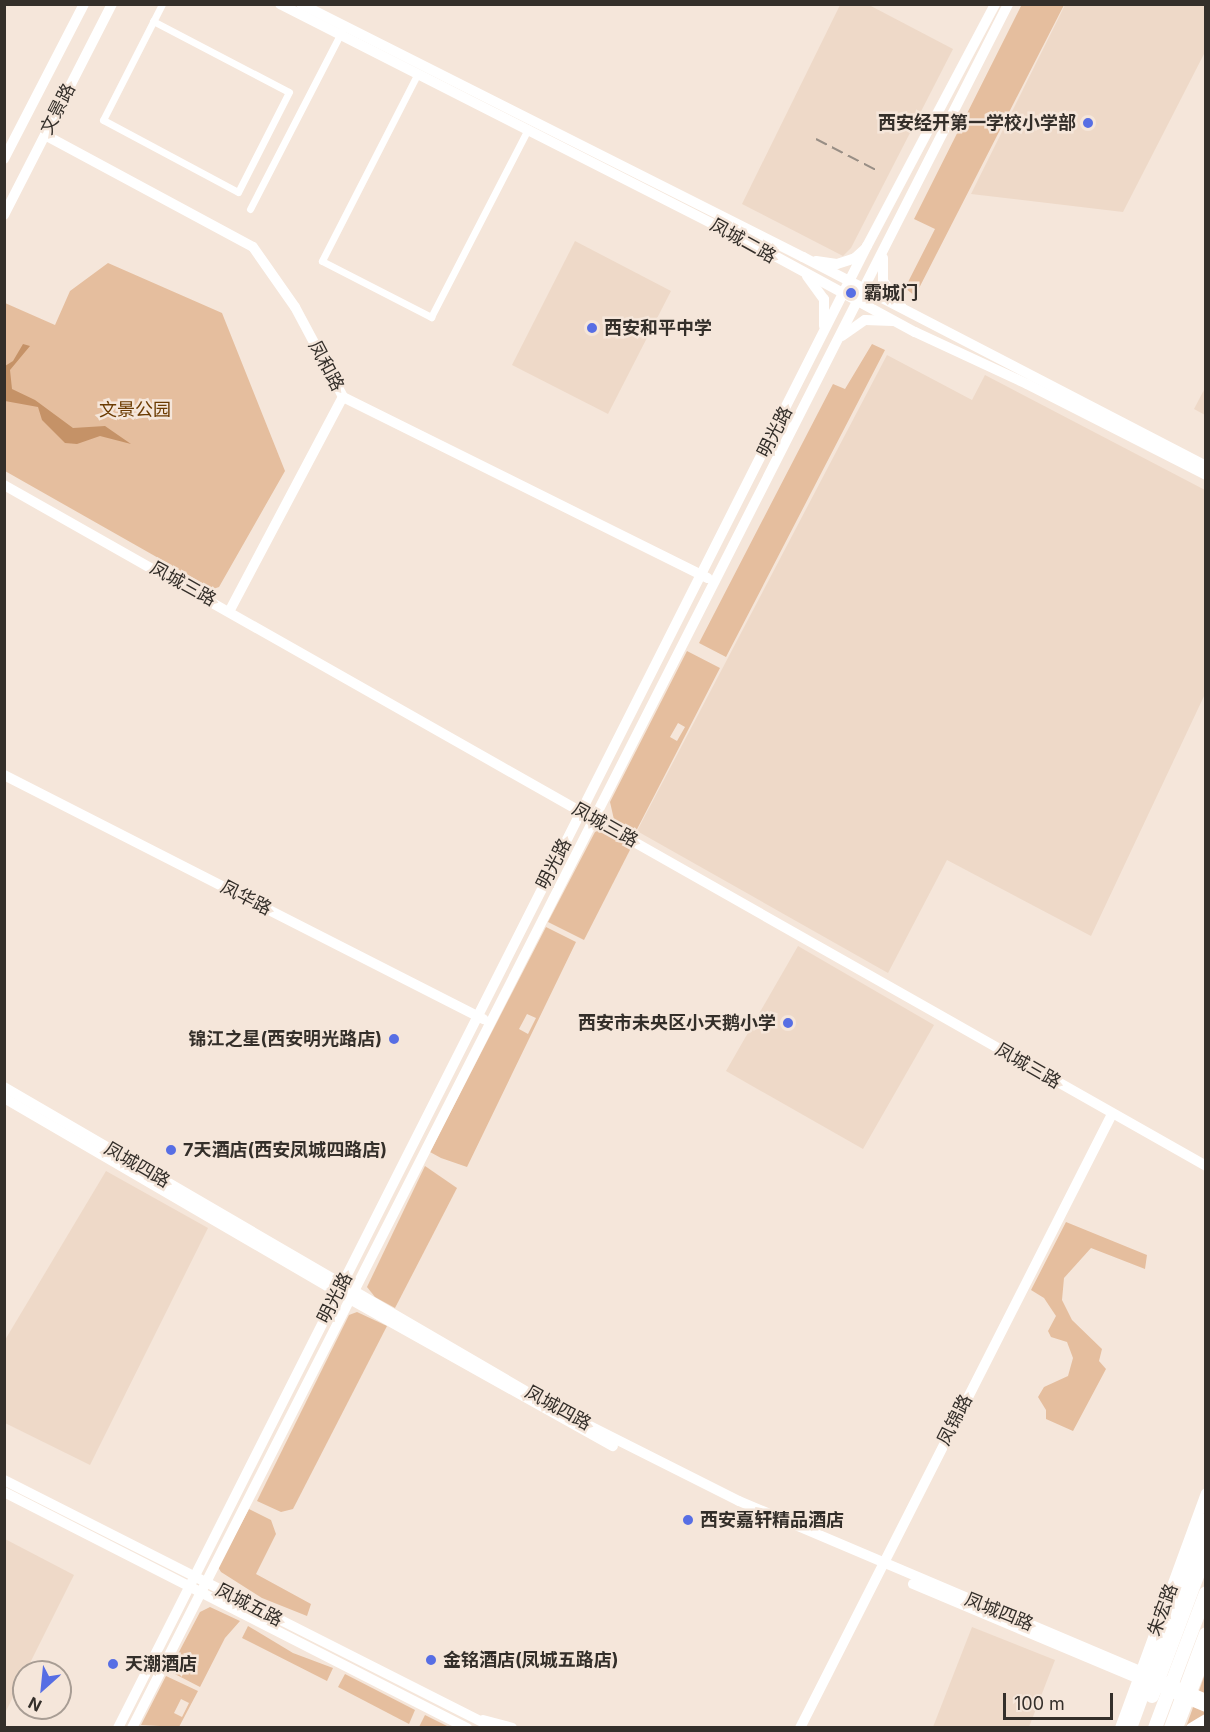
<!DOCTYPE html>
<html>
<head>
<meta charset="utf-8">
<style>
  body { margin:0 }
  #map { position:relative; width:1210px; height:1732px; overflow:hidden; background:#f5e6da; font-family:Inter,"Noto Sans SC",sans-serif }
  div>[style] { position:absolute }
  .built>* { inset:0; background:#eed9c8 }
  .green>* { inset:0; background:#e5be9e }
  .water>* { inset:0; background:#c59267 }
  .street>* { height:7px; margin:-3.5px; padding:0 3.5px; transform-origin:3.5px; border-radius:3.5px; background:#fff }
  .secondary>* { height:10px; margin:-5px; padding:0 5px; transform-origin:5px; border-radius:5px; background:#fff }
  .primary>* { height:10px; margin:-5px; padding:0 5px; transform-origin:5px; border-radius:5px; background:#fff }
  .highway>* { height:14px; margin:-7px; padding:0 7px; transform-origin:7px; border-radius:7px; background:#fff }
  .rail>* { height:2px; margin-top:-1px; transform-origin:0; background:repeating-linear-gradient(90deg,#988e85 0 12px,transparent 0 18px) }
  .dots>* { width:16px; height:16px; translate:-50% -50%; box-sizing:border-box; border:3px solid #f5e6da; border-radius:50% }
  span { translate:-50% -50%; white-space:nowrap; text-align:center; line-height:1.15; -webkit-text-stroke:5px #f5e6da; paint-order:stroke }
  .street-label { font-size:18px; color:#342f2a }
  .poi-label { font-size:18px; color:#342f2a; font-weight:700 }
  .right { translate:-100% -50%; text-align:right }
  .left { translate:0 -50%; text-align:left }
  .park-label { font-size:18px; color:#6b3b02 }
  .frame { position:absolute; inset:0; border:6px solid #342f2a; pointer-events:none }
  .north { position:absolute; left:12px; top:1660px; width:60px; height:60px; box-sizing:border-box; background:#f5e6da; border:2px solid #a89d94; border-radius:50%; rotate:207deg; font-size:16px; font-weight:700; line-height:24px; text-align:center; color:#342f2a }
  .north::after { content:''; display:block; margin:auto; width:21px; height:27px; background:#576ee4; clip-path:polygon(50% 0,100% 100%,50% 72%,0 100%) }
  .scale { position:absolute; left:1003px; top:1693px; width:110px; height:27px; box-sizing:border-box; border:3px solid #342f2a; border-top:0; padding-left:8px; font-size:18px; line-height:21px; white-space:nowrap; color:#342f2a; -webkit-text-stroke:4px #f5e6da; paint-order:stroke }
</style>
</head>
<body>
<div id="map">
  <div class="built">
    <i style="clip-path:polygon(840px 5px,869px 5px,953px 49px,851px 248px,843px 256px,742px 204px)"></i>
    <i style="clip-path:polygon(1065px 5px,1205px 5px,1205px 52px,1123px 212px,971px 194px)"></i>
    <i style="clip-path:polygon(575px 241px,671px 291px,608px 414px,512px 365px)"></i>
    <i style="clip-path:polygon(887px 355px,972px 400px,985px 375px,1205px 490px,1205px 694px,1091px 936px,947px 860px,888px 973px,637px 831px)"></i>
    <i style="clip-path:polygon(1205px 388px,1205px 415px,1194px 409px)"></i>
    <i style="clip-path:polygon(798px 946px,934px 1025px,863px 1149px,726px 1071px)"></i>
    <i style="clip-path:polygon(106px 1171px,208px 1228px,90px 1465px,5px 1423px,5px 1340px)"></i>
    <i style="clip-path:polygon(5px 1539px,74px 1575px,5px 1713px)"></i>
    <i style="clip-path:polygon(972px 1627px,1055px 1660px,1029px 1727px,933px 1727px)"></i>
  </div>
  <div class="green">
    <i style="clip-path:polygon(1022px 4px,1064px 5px,915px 296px,905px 288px,935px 229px,914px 219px)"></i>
    <i style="clip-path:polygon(108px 263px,222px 313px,285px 471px,219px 587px,213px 589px,5px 471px,5px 303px,55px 325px,70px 291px)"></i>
    <i style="clip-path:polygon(872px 344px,885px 350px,726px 657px,699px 643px,833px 384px,845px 389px)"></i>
    <i style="clip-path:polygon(evenodd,687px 651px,720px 668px,634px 835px,615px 824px,610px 802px,687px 651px,678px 723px,685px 727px,677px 741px,670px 737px,678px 723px)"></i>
    <i style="clip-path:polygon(602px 829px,633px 844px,584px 940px,548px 922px,595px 832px)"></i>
    <i style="clip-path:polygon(evenodd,546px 927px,576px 942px,467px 1167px,441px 1158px,430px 1152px,546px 927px,527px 1014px,536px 1018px,528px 1034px,519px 1029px,527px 1014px)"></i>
    <i style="clip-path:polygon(425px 1166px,457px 1188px,395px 1308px,375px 1297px,367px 1287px)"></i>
    <i style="clip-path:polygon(1066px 1222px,1147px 1255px,1145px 1269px,1091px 1248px,1064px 1278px,1062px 1300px,1072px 1320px,1102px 1349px,1099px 1361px,1106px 1369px,1073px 1431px,1046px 1419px,1046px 1410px,1038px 1397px,1044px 1387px,1068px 1376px,1073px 1358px,1067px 1342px,1051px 1337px,1048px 1331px,1056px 1316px,1044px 1298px,1031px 1290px)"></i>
    <i style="clip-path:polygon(357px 1312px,387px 1326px,293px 1509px,281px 1512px,257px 1501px,349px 1315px)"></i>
    <i style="clip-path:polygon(249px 1509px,271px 1520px,276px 1534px,256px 1574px,311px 1604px,307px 1616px,262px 1598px,221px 1572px,218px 1567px)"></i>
    <i style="clip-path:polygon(210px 1607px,240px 1621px,225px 1638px,200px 1687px,169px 1671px,200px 1612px)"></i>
    <i style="clip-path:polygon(248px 1626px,293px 1653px,333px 1668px,327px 1681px,242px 1638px)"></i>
    <i style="clip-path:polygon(345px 1674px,415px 1710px,409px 1724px,338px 1687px)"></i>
    <i style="clip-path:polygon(1205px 1674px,1205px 1727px,1186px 1727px)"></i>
    <i style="clip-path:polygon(evenodd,166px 1676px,198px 1691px,179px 1727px,141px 1725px,166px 1676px,181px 1699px,189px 1703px,182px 1717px,174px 1713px,181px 1699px)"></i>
    <i style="clip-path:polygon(425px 1715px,449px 1727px,419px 1727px)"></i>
  </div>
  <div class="water">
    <i style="clip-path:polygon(23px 344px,30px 346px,10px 370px,12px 389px,35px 400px,73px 428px,105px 426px,131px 444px,100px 436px,77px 444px,65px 443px,42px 420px,38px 407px,5px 401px,5px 366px,13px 361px)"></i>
  </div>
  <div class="street">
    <i style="left:153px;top:21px;width:153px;rotate:27.6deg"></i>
    <i style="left:289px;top:92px;width:112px;rotate:117deg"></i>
    <i style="left:238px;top:192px;width:153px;rotate:-151.9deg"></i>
    <i style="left:103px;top:120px;width:130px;rotate:-63deg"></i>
    <i style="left:418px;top:73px;width:211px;rotate:117.1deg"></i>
    <i style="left:322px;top:261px;width:123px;rotate:27.2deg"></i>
    <i style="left:431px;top:317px;width:212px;rotate:-62.7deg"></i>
    <i style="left:250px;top:209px;width:200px;rotate:-62.7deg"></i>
  </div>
  <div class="secondary">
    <i style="left:280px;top:4px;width:541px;rotate:26.94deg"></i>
    <i style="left:762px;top:249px;width:174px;rotate:28.5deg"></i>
    <i style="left:915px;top:332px;width:123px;rotate:24.9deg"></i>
    <i style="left:1027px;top:384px;width:201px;rotate:26.9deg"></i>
    <i style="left:301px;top:4px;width:562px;rotate:26.75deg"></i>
    <i style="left:803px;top:257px;width:454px;rotate:27.4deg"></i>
    <i style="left:45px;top:135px;width:236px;rotate:28.3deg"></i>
    <i style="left:253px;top:247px;width:73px;rotate:55deg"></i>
    <i style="left:295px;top:307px;width:102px;rotate:61.9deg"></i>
    <i style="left:343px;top:397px;width:407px;rotate:26.4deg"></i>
    <i style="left:4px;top:159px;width:174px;rotate:-62.7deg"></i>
    <i style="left:4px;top:215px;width:237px;rotate:-62.9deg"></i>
    <i style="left:883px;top:258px;width:23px;rotate:90deg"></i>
    <i style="left:883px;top:281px;width:31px;rotate:54deg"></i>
    <i style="left:816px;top:261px;width:21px;rotate:8deg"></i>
    <i style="left:837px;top:264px;width:19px;rotate:-18deg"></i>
    <i style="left:855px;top:258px;width:13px;rotate:-42deg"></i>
    <i style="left:807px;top:276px;width:29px;rotate:54deg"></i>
    <i style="left:824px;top:299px;width:27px;rotate:90deg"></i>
    <i style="left:842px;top:336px;width:28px;rotate:-35deg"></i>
    <i style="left:865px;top:320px;width:28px;rotate:2deg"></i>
    <i style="left:4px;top:485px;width:1382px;rotate:29.53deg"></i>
    <i style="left:230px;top:610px;width:241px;rotate:-62.1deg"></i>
    <i style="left:4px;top:775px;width:538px;rotate:26.99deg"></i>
    <i style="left:4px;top:1087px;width:644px;rotate:30.23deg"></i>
    <i style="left:560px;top:1411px;width:200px;rotate:26.7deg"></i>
    <i style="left:739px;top:1501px;width:507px;rotate:22.98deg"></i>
    <i style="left:4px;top:1098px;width:385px;rotate:30.2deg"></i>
    <i style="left:337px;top:1292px;width:316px;rotate:29.2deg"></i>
    <i style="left:913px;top:1584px;width:318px;rotate:22.8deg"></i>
    <i style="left:483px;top:1720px;width:30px;rotate:15deg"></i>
    <i style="left:118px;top:1728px;width:1661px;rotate:-63.19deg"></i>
    <i style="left:867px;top:246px;width:274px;rotate:-62.1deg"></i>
    <i style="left:132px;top:1728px;width:1934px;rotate:-63.06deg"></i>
    <i style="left:800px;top:1728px;width:689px;rotate:-63.06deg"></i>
    <i style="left:1120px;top:1728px;width:250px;rotate:-69.9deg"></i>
    <i style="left:1178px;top:1728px;width:77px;rotate:-68.7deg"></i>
    <i style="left:1191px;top:1728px;width:17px;rotate:-31deg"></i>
  </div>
  <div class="primary">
    <i style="left:4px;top:1480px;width:549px;rotate:26.84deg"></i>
    <i style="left:4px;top:1492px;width:520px;rotate:27.01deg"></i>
  </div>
  <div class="highway">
    <i style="left:1152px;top:1696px;width:154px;rotate:-69.4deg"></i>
    <i style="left:1130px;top:1728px;width:221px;rotate:-69.9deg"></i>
    <i style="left:1155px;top:1728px;width:144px;rotate:-69.3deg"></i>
    <i style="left:1171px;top:1728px;width:100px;rotate:-69.6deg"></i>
  </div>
  <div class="rail">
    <i style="left:816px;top:139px;width:70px;rotate:27.3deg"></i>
  </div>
  <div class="dots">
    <i style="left:1088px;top:123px;background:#576ee4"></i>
    <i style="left:851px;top:293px;background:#576ee4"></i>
    <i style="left:592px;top:328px;background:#576ee4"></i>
    <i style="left:788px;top:1023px;background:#576ee4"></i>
    <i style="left:394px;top:1039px;background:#576ee4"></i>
    <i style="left:171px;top:1150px;background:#576ee4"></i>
    <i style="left:688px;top:1520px;background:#576ee4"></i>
    <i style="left:431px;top:1660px;background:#576ee4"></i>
    <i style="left:113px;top:1664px;background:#576ee4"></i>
  </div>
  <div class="street-label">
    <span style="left:58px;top:109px;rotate:-63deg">文景路</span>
    <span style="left:743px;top:241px;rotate:29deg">凤城二路</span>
    <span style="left:326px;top:366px;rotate:62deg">凤和路</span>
    <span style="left:775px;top:432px;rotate:-63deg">明光路</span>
    <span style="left:183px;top:584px;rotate:29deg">凤城三路</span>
    <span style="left:605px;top:825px;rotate:29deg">凤城三路</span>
    <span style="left:554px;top:864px;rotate:-63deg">明光路</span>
    <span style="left:246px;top:898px;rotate:27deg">凤华路</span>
    <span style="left:1028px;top:1066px;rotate:30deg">凤城三路</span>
    <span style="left:137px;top:1165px;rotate:30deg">凤城四路</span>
    <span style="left:335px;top:1298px;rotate:-63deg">明光路</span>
    <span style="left:558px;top:1408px;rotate:29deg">凤城四路</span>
    <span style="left:955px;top:1420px;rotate:-63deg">凤锦路</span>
    <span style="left:249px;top:1605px;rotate:27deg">凤城五路</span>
    <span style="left:1163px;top:1610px;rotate:-70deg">朱宏路</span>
    <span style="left:999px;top:1612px;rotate:22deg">凤城四路</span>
  </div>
  <div class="poi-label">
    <span class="right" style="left:1076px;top:123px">西安经开第一学校小学部</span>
    <span class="left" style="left:864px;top:293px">霸城门</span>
    <span class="left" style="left:604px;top:328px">西安和平中学</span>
    <span class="right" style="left:776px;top:1023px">西安市未央区小天鹅小学</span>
    <span class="right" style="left:382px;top:1039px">锦江之星(西安明光路店)</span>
    <span class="left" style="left:183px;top:1150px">7天酒店(西安凤城四路店)</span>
    <span class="left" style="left:700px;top:1520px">西安嘉轩精品酒店</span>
    <span class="left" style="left:443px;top:1660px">金铭酒店(凤城五路店)</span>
    <span class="left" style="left:125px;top:1664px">天潮酒店</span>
  </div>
  <div class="park-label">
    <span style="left:135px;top:410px">文景公园</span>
  </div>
  <div class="frame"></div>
  <div class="north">N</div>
  <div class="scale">100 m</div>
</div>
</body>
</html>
